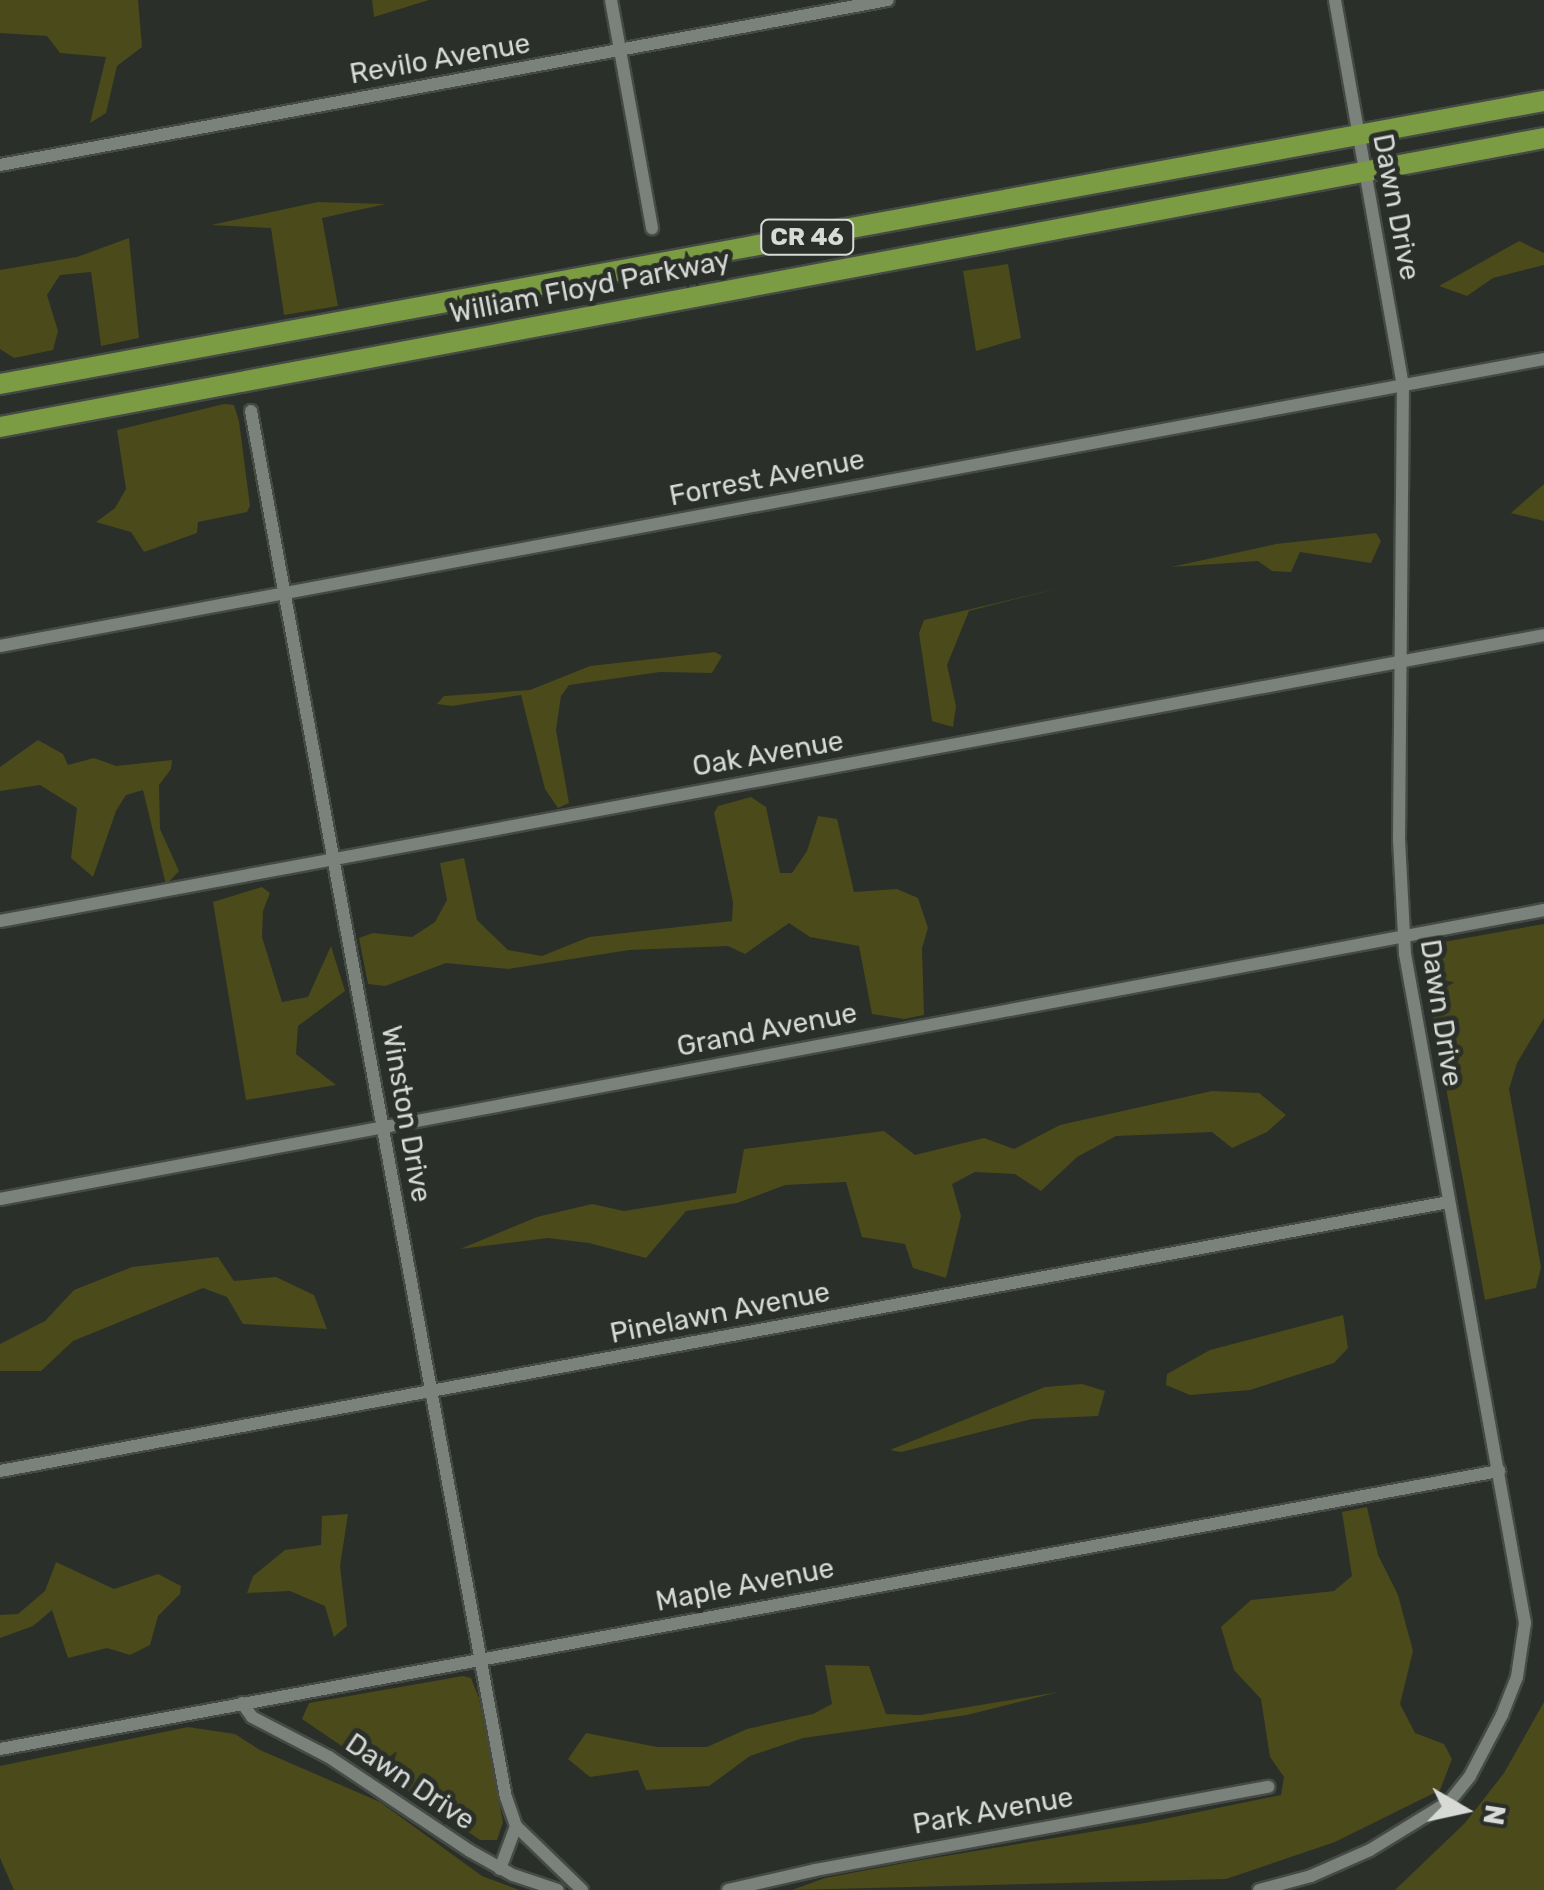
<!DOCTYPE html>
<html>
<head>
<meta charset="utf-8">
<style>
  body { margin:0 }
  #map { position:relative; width:1544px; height:1890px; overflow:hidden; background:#2a2f2a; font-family:Rubik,sans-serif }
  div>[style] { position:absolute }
  .green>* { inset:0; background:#4b4a1a }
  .roads { filter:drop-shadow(2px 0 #454a45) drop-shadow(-2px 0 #454a45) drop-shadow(0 2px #454a45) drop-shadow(0 -2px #454a45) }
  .minor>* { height:12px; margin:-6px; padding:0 6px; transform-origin:6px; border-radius:6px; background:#7b817b }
  .trunk>* { height:20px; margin:-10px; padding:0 10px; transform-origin:10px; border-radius:10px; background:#7c9c44 }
  span { translate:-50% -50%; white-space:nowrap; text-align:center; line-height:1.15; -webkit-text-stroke:10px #2a2f2a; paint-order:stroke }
  .shield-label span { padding:2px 8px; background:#2a2f2a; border:2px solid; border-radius:8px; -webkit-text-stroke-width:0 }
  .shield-label { font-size:25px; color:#d7dad7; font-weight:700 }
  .street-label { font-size:28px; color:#d7dad7 }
  .north { position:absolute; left:1414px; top:1760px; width:100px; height:100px; -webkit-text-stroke:8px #2a2f2a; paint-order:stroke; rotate:99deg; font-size:28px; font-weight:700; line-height:40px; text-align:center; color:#d7dad7 }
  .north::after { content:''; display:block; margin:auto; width:35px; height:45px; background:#d7dad7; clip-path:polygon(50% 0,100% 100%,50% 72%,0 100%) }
</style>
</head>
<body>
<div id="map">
  <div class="green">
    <i style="clip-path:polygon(0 0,138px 0,142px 47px,117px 66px,106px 113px,90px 123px,106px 57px,60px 53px,47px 36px,0 33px)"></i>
    <i style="clip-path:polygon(372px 0,429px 0,374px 17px)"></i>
    <i style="clip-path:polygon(318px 202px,386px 204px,322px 218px,338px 306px,284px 315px,271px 228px,211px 225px)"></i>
    <i style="clip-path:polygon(129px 238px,139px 338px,101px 346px,91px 272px,60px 275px,47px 295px,58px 331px,53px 350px,14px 358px,0 349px,0 270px,77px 257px)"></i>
    <i style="clip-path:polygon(1519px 241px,1544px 253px,1544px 265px,1493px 278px,1467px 296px,1439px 286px)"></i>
    <i style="clip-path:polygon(1008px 264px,1021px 338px,976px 351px,963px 271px)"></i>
    <i style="clip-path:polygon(224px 404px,234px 405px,239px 421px,250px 506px,247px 512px,198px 522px,197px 533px,144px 552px,131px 532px,96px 522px,115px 508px,126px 489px,117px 430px)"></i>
    <i style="clip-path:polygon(1544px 484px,1544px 521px,1511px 513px)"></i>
    <i style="clip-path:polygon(1376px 533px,1381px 541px,1371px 563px,1300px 552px,1291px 572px,1272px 571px,1258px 561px,1171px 567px,1276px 544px)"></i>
    <i style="clip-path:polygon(1060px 588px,969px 611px,947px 665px,956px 706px,953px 727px,932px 721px,919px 633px,924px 620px)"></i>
    <i style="clip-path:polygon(715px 652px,722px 656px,712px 673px,660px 672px,569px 685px,561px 696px,556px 730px,569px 803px,558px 808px,545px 789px,521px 695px,452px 706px,437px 704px,444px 696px,530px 690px,590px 666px)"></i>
    <i style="clip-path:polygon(38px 740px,63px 754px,68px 765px,94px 758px,116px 766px,172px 760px,171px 769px,159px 785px,160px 829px,179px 871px,166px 885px,143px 790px,126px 795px,116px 811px,93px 877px,71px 858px,77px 808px,40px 785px,0 791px,0 767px)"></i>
    <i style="clip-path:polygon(751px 797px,766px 807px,780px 873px,792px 873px,807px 851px,818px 816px,837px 819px,854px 892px,897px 889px,918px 898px,928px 928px,922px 948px,924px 1015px,904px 1019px,872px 1014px,859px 946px,810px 937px,789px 923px,745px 954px,728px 946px,629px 950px,508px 969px,446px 963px,385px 986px,368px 984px,359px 938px,373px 933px,412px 937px,435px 922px,447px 900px,440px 863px,464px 858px,477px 920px,508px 950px,542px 956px,589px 937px,732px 921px,733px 902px,714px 813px,718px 806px)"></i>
    <i style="clip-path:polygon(262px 887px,270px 893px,263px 911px,262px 937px,282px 1002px,308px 997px,331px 946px,345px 991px,298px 1026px,296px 1054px,336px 1085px,246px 1100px,213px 902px)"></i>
    <i style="clip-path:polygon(1544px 924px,1544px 1018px,1517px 1063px,1509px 1089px,1541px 1267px,1536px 1288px,1485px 1300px,1422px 957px,1427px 945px)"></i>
    <i style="clip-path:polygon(1212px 1091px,1259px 1093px,1286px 1115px,1267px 1132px,1232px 1148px,1212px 1132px,1116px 1136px,1077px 1157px,1041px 1191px,1015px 1174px,975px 1172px,952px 1184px,961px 1216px,946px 1278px,913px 1268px,905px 1244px,862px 1237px,846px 1182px,785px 1185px,737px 1203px,686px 1211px,646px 1258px,589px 1243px,548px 1238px,460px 1249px,537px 1217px,592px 1204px,624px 1211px,736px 1193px,744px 1149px,884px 1131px,915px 1155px,984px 1138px,1014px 1149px,1060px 1125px)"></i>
    <i style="clip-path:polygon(218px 1257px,234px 1281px,276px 1277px,314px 1295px,327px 1329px,243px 1324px,227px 1297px,203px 1288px,73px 1341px,41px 1371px,0 1371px,0 1344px,45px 1321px,74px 1290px,132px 1267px)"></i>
    <i style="clip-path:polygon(1343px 1315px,1348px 1348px,1334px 1363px,1250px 1390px,1190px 1395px,1166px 1385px,1167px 1374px,1210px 1350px)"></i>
    <i style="clip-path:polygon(1082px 1384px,1105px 1391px,1098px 1416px,1032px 1419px,901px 1452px,890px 1450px,1045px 1387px)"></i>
    <i style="clip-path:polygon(1367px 1507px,1378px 1555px,1398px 1595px,1413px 1651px,1400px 1704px,1415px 1733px,1444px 1744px,1452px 1759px,1440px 1790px,1335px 1842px,1226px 1879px,792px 1890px,825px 1878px,915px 1861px,1145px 1823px,1281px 1795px,1284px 1777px,1270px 1757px,1261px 1699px,1234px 1670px,1221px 1627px,1251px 1600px,1334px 1591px,1352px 1576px,1342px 1512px)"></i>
    <i style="clip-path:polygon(348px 1514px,340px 1566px,347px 1626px,334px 1637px,325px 1606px,290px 1591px,247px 1593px,253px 1576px,285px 1550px,321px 1545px,322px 1516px)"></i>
    <i style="clip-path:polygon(56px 1562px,114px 1589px,158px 1574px,181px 1586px,180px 1594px,158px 1616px,150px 1645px,130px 1655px,107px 1648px,68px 1658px,52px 1610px,33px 1626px,0 1638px,0 1615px,18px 1614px,45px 1591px)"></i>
    <i style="clip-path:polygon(825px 1665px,869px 1666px,886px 1714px,920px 1715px,1059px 1692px,967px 1715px,803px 1738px,750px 1756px,709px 1786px,646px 1790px,638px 1770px,590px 1777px,568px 1759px,586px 1733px,657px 1747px,707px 1747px,747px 1729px,813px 1714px,832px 1704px)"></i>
    <i style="clip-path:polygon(463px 1676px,471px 1678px,479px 1698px,503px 1822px,497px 1840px,480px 1840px,302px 1719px,309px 1703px)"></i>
    <i style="clip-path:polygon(1544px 1702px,1544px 1890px,1395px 1890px,1465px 1823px,1504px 1773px)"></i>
    <i style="clip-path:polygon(188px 1727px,235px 1734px,260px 1750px,380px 1802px,482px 1876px,519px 1890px,14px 1890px,0 1858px,0 1766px)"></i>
  </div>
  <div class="roads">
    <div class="minor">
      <i style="left:611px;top:0;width:232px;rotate:79.8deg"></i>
      <i style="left:0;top:165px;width:903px;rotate:-10.53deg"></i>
      <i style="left:251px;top:411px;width:1409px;rotate:79.58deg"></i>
      <i style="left:506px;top:1797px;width:31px;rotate:71deg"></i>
      <i style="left:516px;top:1826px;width:92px;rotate:44.1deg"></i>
      <i style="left:0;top:646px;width:1570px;rotate:-10.53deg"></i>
      <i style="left:0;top:921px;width:1570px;rotate:-10.49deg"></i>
      <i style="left:0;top:1199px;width:1571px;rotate:-10.6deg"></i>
      <i style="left:0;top:1471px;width:1473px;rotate:-10.52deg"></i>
      <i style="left:242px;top:1703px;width:17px;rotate:54deg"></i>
      <i style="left:252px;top:1717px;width:87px;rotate:27.5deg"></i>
      <i style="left:329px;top:1757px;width:169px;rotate:33.7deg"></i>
      <i style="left:470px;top:1851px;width:49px;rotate:29.2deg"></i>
      <i style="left:513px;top:1875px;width:47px;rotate:18.4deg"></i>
      <i style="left:0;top:1749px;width:1525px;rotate:-10.51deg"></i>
      <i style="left:500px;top:1869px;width:46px;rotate:-69.6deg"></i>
      <i style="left:728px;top:1890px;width:89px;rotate:-12.9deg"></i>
      <i style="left:815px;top:1870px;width:461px;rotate:-10.4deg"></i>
      <i style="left:1259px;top:1890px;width:54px;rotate:-15.1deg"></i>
      <i style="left:1311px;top:1876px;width:64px;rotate:-23.8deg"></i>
      <i style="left:1370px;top:1850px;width:94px;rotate:-31.5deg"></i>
      <i style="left:1450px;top:1801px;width:32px;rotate:-51deg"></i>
      <i style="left:1470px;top:1776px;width:69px;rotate:-62.3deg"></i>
      <i style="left:1502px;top:1715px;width:41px;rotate:-68.5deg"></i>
      <i style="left:1517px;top:1677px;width:55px;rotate:-81.6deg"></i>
      <i style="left:1525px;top:1623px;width:680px;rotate:-100.17deg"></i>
      <i style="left:1405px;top:954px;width:114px;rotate:-93deg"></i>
      <i style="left:1399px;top:840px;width:454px;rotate:-89.5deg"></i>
      <i style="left:1403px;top:386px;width:392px;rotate:-100deg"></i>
    </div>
    <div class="trunk">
      <i style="left:0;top:384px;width:1570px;rotate:-10.39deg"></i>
      <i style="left:0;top:427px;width:1571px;rotate:-10.6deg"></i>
    </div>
  </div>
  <div class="shield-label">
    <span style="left:807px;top:237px">CR 46</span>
  </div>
  <div class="street-label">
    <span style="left:440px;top:59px;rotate:-10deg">Revilo Avenue</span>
    <span style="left:1396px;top:207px;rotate:79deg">Dawn Drive</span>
    <span style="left:590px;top:287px;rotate:-11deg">William Floyd Parkway</span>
    <span style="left:767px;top:478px;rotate:-11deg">Forrest Avenue</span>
    <span style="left:768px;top:754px;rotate:-10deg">Oak Avenue</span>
    <span style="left:1441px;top:1013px;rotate:81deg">Dawn Drive</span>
    <span style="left:767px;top:1030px;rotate:-11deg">Grand Avenue</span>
    <span style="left:406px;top:1114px;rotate:80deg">Winston Drive</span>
    <span style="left:720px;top:1313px;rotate:-11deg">Pinelawn Avenue</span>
    <span style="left:745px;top:1585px;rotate:-11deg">Maple Avenue</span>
    <span style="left:410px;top:1782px;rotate:34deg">Dawn Drive</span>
    <span style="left:993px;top:1811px;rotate:-10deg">Park Avenue</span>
  </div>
  <div class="north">N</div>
</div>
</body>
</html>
